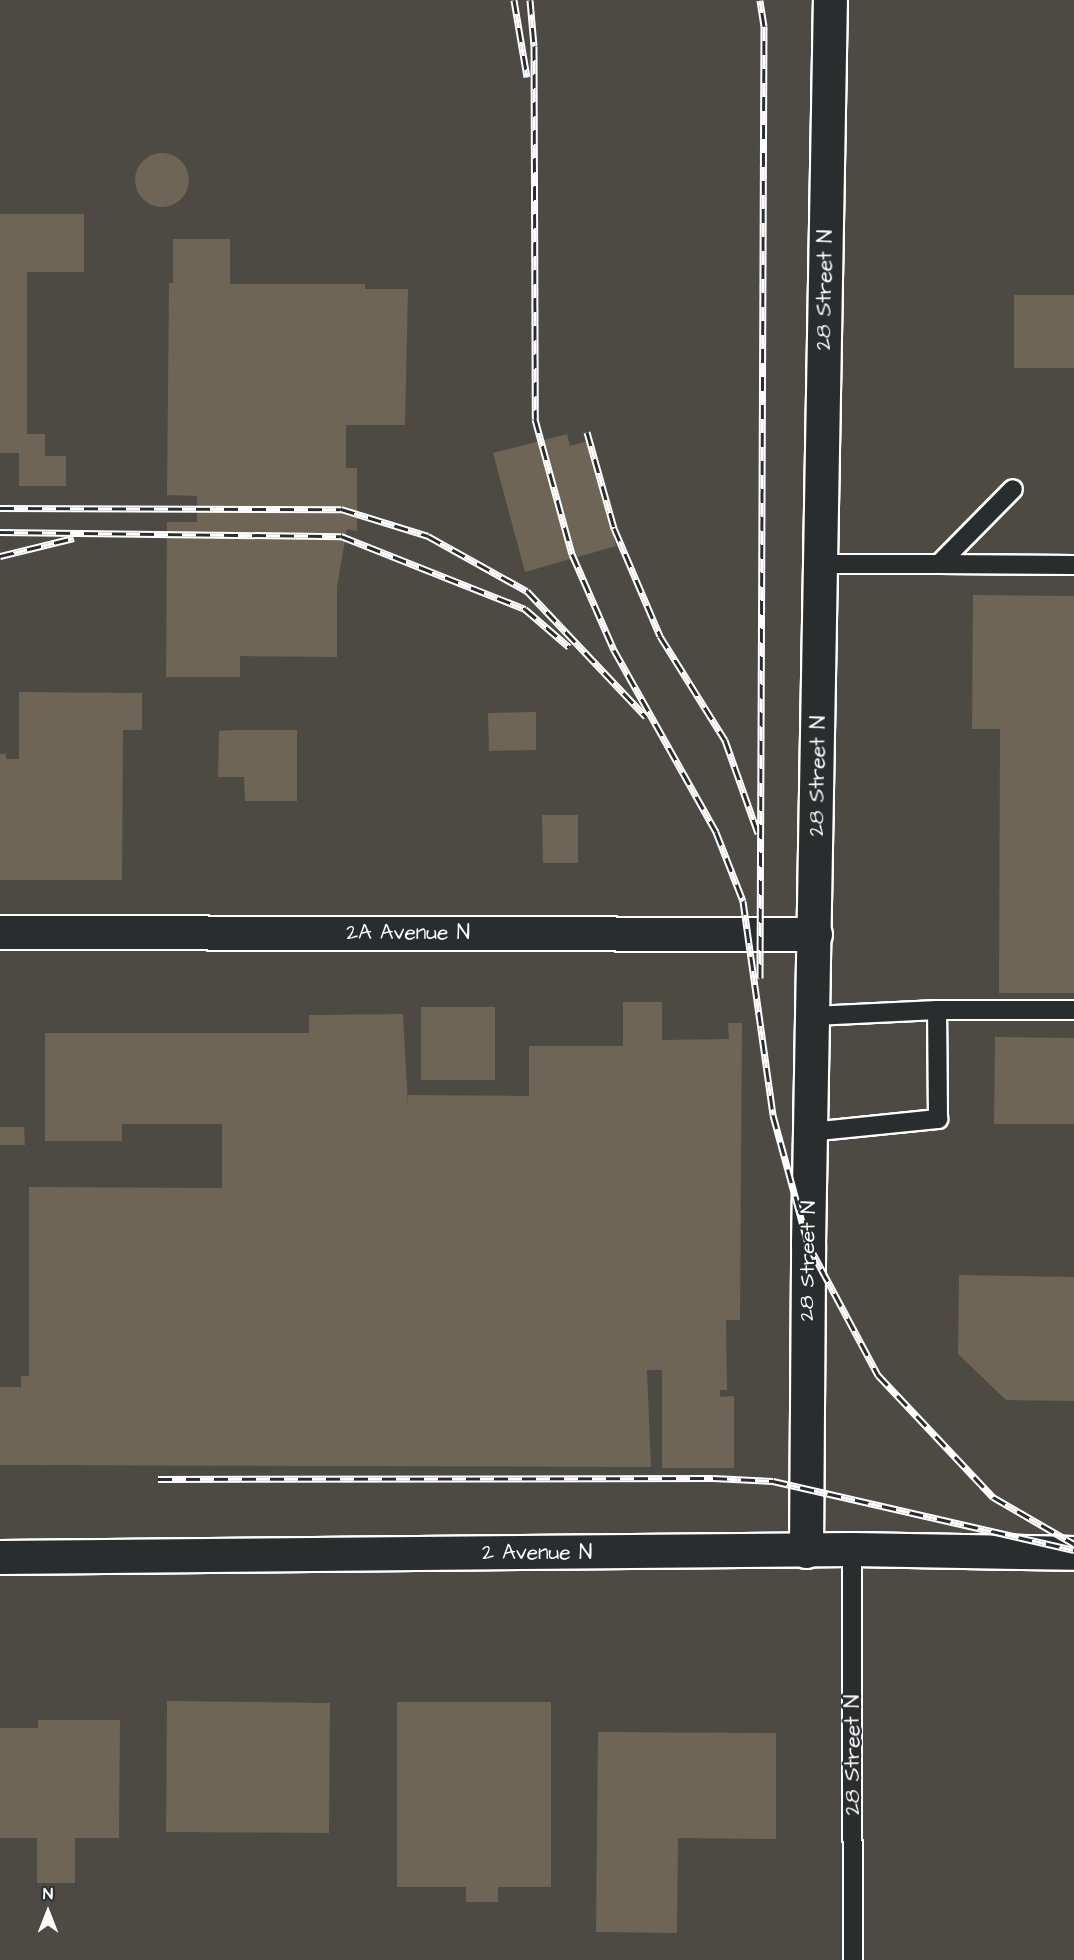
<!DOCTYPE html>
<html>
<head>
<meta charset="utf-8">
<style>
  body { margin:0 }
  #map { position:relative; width:1074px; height:1960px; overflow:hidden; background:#3e3e3a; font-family:"Architects Daughter",sans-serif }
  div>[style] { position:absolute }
  .built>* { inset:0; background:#4c4a42 }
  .building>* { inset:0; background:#6e6556 }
  .round { border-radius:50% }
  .roads { filter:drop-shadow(2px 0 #fff) drop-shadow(-2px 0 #fff) drop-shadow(0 2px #fff) drop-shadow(0 -2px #fff) }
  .lane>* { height:18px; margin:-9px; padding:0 9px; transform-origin:9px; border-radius:9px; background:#2a2d2e }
  .street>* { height:33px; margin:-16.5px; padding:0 16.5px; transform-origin:16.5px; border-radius:16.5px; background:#2a2d2e }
  .secondary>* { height:33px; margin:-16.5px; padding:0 16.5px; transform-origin:16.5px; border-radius:16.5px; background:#2a2d2e }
  .rail>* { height:7px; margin-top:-3.5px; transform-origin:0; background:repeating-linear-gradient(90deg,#2a2d2e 0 14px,#fff 0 28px); box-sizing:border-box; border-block:2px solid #fff }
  span { translate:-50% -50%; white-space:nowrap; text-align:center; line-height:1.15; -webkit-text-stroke:4.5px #2a2d2e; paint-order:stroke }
  .street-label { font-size:21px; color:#fff }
  .north { position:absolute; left:18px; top:1882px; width:60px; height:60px; -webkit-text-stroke:4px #2a2d2e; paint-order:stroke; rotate:0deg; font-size:16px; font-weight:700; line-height:24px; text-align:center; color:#fff }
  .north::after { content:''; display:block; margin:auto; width:21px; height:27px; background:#fff; clip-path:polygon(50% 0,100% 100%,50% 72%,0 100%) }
</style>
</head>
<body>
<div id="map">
  <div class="built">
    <i style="clip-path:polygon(0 0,1074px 0,1074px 1960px,0 1960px)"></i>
  </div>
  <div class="building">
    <i class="round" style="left:135px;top:153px;width:54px;height:54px"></i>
    <i style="clip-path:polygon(0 214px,84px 214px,84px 272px,27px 272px,27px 434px,45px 434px,45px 456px,66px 456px,66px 486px,19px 486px,19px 453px,0 453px)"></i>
    <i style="clip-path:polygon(173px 239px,230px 239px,230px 284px,365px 284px,365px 289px,408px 289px,405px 425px,346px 425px,346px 468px,357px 468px,357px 531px,347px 529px,337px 587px,337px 657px,240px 656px,240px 677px,166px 677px,167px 522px,197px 522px,197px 496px,167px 495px,169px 283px,173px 283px)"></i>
    <i style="clip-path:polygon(1014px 295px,1074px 295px,1074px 368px,1014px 368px)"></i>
    <i style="clip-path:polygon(567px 434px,570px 446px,588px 441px,616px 546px,525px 572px,493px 453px)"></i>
    <i style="clip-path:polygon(973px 595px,1074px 596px,1074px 993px,999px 993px,1000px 729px,972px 729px)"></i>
    <i style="clip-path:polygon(19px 692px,142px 693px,142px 730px,123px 730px,122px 880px,0 880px,0 754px,6px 754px,6px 759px,19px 759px)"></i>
    <i style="clip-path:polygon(536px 712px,536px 750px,489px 751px,488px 713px)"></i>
    <i style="clip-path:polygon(235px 730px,297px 730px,297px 801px,245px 801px,244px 777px,218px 777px,219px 731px)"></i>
    <i style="clip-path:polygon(542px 815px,578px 815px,578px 863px,543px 863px)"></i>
    <i style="clip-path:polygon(623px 1002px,662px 1002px,662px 1040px,729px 1039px,728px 1023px,742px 1023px,740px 1320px,726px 1320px,727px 1390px,720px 1390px,720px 1397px,734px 1396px,734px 1468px,662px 1468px,662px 1370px,647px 1370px,651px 1467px,0 1465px,0 1387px,21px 1387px,21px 1376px,29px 1376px,29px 1187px,222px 1188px,222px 1124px,122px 1124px,122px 1141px,45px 1141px,45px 1033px,309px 1033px,309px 1015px,403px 1014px,408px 1106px,408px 1095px,529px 1096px,529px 1046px,623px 1046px)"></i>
    <i style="clip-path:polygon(421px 1007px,495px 1007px,495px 1080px,421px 1080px)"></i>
    <i style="clip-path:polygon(995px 1037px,1074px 1038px,1074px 1124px,994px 1124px)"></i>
    <i style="clip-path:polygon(0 1127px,24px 1127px,25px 1145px,0 1145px)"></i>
    <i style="clip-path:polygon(959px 1275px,1074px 1277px,1074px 1401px,1006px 1400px,958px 1354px)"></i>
    <i style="clip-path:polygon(167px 1701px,330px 1703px,329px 1833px,166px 1832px)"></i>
    <i style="clip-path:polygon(397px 1702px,551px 1702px,551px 1887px,498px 1887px,498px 1902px,466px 1902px,466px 1887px,397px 1887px)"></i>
    <i style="clip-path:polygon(38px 1720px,120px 1720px,119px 1838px,75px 1838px,75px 1883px,37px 1883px,37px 1838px,0 1838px,0 1728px,38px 1728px)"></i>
    <i style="clip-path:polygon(598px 1732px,776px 1733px,776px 1839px,678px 1838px,677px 1933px,596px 1932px)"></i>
  </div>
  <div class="roads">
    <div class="lane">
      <i style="left:821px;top:564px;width:118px"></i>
      <i style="left:939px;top:564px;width:105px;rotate:-45.4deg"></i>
      <i style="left:939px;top:564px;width:135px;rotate:0.4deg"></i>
      <i style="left:814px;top:1016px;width:123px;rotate:-2.8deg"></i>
      <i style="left:937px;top:1010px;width:137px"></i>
      <i style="left:810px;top:1132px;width:129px;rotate:-5.8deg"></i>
      <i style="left:938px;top:1119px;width:109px;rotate:-90.5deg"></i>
      <i style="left:852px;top:1549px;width:411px;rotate:89.9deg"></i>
    </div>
    <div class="street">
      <i style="left:0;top:932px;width:815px;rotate:0.14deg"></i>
    </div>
    <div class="secondary">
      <i style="left:806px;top:1551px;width:307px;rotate:-89.6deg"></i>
      <i style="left:808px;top:1244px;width:1244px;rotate:-88.99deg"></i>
      <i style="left:0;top:1557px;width:852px;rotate:-0.54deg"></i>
      <i style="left:852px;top:1549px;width:222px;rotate:1deg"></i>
    </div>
  </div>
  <div class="rail">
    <i style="left:514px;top:0;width:78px;rotate:80.4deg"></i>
    <i style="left:530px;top:0;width:46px;rotate:85deg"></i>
    <i style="left:534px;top:46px;width:373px;rotate:89.8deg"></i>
    <i style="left:535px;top:419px;width:140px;rotate:74.7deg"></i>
    <i style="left:572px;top:554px;width:105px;rotate:66.4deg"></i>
    <i style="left:614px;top:650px;width:209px;rotate:60.7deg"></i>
    <i style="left:716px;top:832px;width:74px;rotate:68.6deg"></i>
    <i style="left:743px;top:901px;width:216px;rotate:82deg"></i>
    <i style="left:773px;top:1115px;width:134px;rotate:74.8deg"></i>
    <i style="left:808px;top:1244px;width:149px;rotate:61.9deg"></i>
    <i style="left:878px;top:1375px;width:168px;rotate:46.7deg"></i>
    <i style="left:993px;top:1497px;width:94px;rotate:30.1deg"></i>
    <i style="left:587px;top:432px;width:100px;rotate:74.3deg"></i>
    <i style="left:614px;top:528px;width:117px;rotate:66.9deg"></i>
    <i style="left:660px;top:636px;width:123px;rotate:58deg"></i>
    <i style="left:725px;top:740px;width:99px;rotate:70.5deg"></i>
    <i style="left:0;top:508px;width:341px;rotate:0.2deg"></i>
    <i style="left:341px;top:509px;width:91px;rotate:17.2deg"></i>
    <i style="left:428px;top:536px;width:113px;rotate:29.1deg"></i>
    <i style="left:527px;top:591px;width:173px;rotate:46.6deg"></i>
    <i style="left:0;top:532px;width:341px;rotate:0.7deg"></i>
    <i style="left:341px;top:536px;width:198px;rotate:21.6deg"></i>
    <i style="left:525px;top:609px;width:58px;rotate:40.8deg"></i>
    <i style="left:0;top:556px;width:76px;rotate:-13.7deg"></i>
    <i style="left:760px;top:978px;width:952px;rotate:-89.76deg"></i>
    <i style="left:764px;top:26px;width:26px;rotate:-99deg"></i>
    <i style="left:158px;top:1479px;width:555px;rotate:-0.1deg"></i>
    <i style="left:713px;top:1478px;width:60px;rotate:2.9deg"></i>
    <i style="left:773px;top:1481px;width:309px;rotate:12.9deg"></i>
  </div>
  <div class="street-label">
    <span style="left:825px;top:290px;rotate:-89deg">28 Street N</span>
    <span style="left:818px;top:776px;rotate:-89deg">28 Street N</span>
    <span style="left:408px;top:933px">2A Avenue N</span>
    <span style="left:808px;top:1261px;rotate:-89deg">28 Street N</span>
    <span style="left:537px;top:1553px">2 Avenue N</span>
    <span style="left:853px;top:1755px;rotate:-90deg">28 Street N</span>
  </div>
  <div class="north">N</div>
</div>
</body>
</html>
